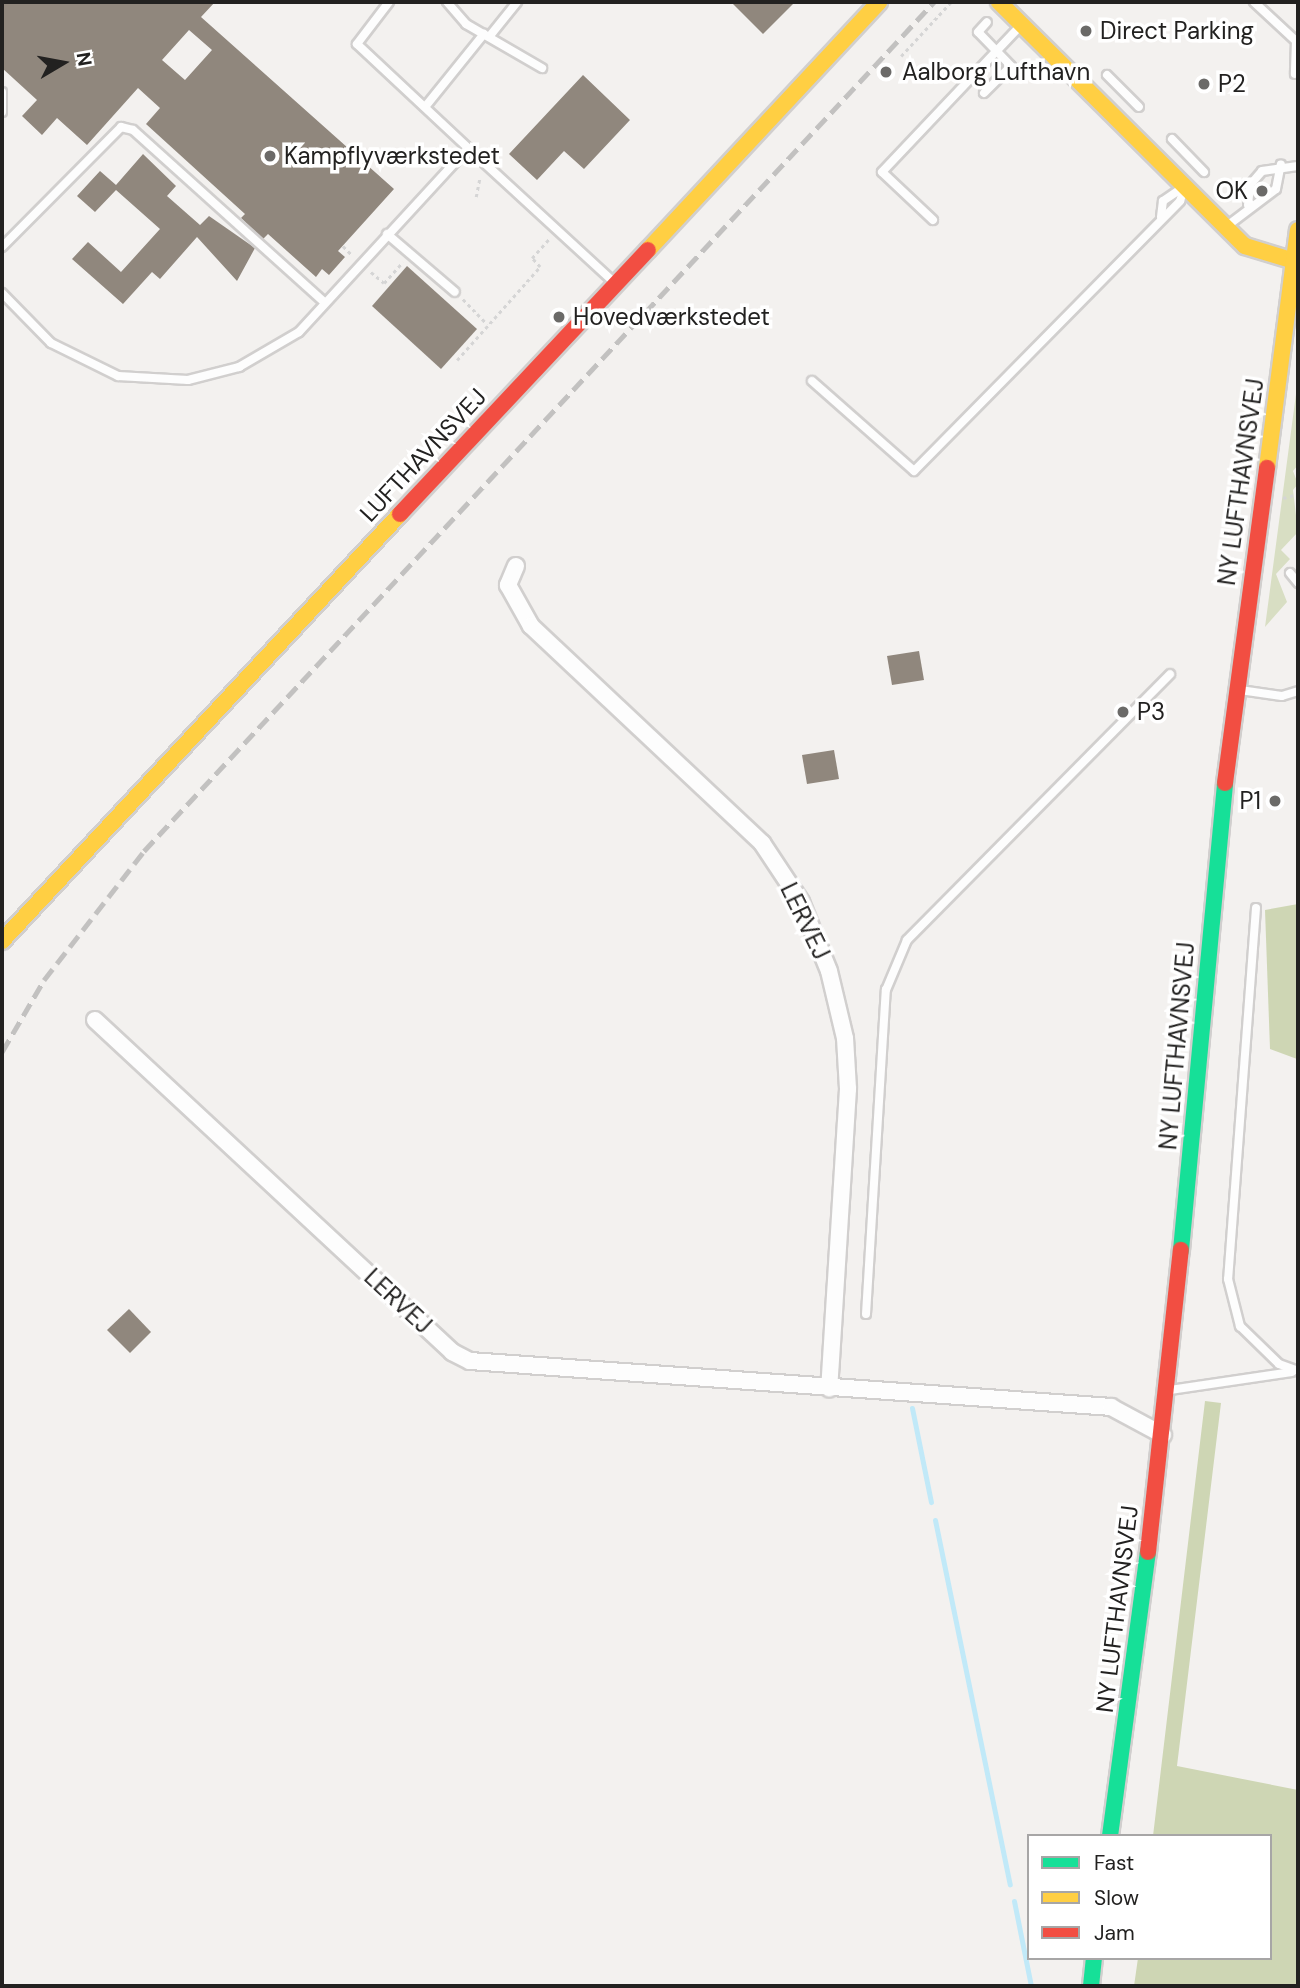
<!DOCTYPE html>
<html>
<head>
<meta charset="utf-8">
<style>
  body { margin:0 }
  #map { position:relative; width:1300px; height:1988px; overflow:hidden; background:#f3f1ef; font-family:"DM Sans",sans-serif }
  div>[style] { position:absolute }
  .green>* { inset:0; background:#d8dec3 }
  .forest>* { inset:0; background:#ced6b4 }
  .stream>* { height:5px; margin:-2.5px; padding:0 2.5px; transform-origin:2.5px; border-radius:2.5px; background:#c1e9f8 }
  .building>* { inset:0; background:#90877d }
  .path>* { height:2.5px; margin-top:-1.25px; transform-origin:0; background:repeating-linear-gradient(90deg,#d5d5d5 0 3.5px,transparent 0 7px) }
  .roads { filter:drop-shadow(2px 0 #d1cfce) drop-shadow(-2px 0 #d1cfce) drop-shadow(0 2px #d1cfce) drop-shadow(0 -2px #d1cfce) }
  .lane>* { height:8px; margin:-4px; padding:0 4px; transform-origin:4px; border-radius:4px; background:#fdfdfd }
  .street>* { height:16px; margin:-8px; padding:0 8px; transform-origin:8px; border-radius:8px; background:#fdfdfd }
  .fast>* { height:16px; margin:-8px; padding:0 8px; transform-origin:8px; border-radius:8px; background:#16e098 }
  .slow>* { height:16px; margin:-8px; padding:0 8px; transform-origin:8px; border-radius:8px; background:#ffcf43 }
  .jam>* { height:16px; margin:-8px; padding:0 8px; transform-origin:8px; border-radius:8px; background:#f24e42 }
  .rail>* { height:5px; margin-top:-2.5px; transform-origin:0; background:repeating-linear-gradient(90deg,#c2c1c0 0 14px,transparent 0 21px) }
  .dots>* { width:19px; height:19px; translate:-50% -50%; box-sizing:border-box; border:4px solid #fff; border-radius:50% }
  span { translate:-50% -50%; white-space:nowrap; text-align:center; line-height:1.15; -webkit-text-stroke:7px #fff; paint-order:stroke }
  .poi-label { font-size:24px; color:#222120 }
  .left { translate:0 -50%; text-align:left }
  .right { translate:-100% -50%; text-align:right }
  .street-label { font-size:24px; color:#222120 }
  .frame { position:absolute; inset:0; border:4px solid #222120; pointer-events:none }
  .legend { position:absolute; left:1027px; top:1834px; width:245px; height:126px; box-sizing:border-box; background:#fff; border:2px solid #a7a6a6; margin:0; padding:9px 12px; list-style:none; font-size:21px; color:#222120 }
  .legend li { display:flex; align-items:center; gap:14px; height:35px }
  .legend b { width:35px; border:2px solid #a7a6a6 }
  .north { position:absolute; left:28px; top:28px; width:70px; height:70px; -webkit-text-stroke:5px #fff; paint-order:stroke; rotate:80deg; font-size:19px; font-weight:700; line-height:28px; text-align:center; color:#222120 }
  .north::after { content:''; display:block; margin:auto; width:24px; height:32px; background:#222120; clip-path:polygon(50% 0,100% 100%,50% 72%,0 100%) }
</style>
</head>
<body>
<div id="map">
  <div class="green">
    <i style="clip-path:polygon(1298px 379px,1298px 465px,1293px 471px,1298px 484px,1293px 490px,1298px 532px,1281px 550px,1290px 559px,1276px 574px,1287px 602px,1265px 627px)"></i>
  </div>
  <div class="forest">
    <i style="clip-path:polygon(1298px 904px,1298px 1055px,1297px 1059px,1270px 1049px,1265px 910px)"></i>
    <i style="clip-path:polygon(1205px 1401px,1221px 1403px,1177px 1766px,1298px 1790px,1298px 1986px,1134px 1986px,1138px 1958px,1270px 1958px,1270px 1836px,1153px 1836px)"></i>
  </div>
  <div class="stream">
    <i style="left:912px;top:1408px;width:96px;rotate:78.6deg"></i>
    <i style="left:935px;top:1520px;width:372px;rotate:78.4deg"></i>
    <i style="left:1014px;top:1901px;width:87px;rotate:78.7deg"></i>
  </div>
  <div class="building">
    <i style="clip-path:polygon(evenodd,2px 2px,215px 2px,201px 17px,394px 189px,338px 251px,345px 257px,329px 275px,322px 269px,316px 277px,268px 234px,263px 239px,241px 218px,245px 214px,146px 124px,160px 108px,138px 88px,87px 145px,57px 118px,42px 135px,22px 116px,37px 100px,2px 68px,2px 2px,189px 30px,212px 50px,185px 80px,162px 60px,189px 30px)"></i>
    <i style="clip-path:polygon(731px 2px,795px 2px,763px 34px)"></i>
    <i style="clip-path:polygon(583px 75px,630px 120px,584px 169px,564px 151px,537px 180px,509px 154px)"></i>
    <i style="clip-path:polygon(143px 154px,176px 186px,167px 196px,200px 225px,209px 216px,255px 248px,237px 281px,197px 237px,160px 279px,152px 272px,123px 304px,72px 259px,88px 242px,121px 272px,160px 229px,116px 190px,95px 212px,77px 196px,100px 171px,116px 185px)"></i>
    <i style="clip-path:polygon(407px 266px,477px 329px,441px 369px,372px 306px)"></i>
    <i style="clip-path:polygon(919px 651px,924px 680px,892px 685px,887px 656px)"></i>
    <i style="clip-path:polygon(834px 750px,839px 779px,807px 784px,802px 755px)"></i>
    <i style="clip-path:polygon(129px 1309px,151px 1332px,130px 1353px,107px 1330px)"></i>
  </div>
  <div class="path">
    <i style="left:901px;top:56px;width:74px;rotate:-47.2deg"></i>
    <i style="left:476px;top:197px;width:20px;rotate:-79deg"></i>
    <i style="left:343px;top:246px;width:14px;rotate:45deg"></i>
    <i style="left:371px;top:272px;width:17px;rotate:40deg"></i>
    <i style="left:384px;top:283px;width:28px;rotate:-48deg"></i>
    <i style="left:463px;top:299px;width:35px;rotate:46deg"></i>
    <i style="left:457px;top:360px;width:125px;rotate:-48.3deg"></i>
    <i style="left:540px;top:267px;width:12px;rotate:-132deg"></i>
    <i style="left:532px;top:258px;width:25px;rotate:-48deg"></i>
    <i style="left:1283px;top:498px;width:16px;rotate:-15deg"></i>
  </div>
  <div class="roads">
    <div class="lane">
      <i style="left:389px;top:2px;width:53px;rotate:127.3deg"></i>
      <i style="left:357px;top:44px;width:152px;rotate:43.1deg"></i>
      <i style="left:447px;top:2px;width:29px;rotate:49deg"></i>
      <i style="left:466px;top:24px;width:88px;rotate:30.1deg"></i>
      <i style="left:1254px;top:2px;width:57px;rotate:42.9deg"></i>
      <i style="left:1296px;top:41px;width:33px;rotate:92deg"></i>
      <i style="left:489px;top:37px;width:45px;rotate:-51.3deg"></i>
      <i style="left:1107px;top:75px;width:45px;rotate:45deg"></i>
      <i style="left:2px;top:92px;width:20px;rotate:90deg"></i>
      <i style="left:984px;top:93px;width:38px;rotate:-45deg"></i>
      <i style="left:1011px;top:66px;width:47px;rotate:-134.1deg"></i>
      <i style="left:978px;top:32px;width:13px;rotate:-48deg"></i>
      <i style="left:425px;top:107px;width:94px;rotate:-51.1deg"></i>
      <i style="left:1172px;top:139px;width:46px;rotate:45.9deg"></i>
      <i style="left:1248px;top:205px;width:20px;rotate:-84deg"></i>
      <i style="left:1250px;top:185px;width:18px;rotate:-49deg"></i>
      <i style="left:1262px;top:171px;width:36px;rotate:-8deg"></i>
      <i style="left:1161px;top:217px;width:16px;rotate:-83deg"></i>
      <i style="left:1163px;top:201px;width:23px;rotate:-34deg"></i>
      <i style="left:933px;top:220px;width:70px;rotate:-136.7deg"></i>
      <i style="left:882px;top:172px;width:199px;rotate:-46.6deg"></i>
      <i style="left:1227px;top:226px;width:61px;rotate:-37.1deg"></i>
      <i style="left:1276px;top:189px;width:25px;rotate:-79deg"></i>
      <i style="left:387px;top:234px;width:89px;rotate:40.5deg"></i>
      <i style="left:2px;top:247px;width:169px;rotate:-45.2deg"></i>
      <i style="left:121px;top:127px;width:12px;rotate:14deg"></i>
      <i style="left:133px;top:130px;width:258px;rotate:42deg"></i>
      <i style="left:2px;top:293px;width:70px;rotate:45.6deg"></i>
      <i style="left:51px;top:343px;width:75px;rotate:26.2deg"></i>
      <i style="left:118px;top:376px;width:70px;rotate:3.3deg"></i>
      <i style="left:188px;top:380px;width:53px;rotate:-14.3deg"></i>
      <i style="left:239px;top:367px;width:69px;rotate:-30.3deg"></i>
      <i style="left:299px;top:332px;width:250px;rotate:-47.4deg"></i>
      <i style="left:468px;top:148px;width:200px;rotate:42.6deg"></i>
      <i style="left:812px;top:381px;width:136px;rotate:41.4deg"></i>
      <i style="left:914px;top:471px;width:379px;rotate:-45.4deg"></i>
      <i style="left:1180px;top:201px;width:12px;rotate:-70deg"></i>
      <i style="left:1290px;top:573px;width:13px;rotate:51deg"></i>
      <i style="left:1240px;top:690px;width:42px;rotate:8.1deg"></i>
      <i style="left:1282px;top:696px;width:17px;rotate:-17deg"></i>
      <i style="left:1256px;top:908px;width:372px;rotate:94.3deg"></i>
      <i style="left:1228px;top:1279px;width:49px;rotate:75.7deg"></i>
      <i style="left:1240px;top:1326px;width:54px;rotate:44.3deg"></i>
      <i style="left:1279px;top:1364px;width:20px;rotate:20deg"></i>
      <i style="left:866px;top:1314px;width:325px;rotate:-86.5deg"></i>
      <i style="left:886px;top:990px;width:54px;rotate:-67.2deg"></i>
      <i style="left:907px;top:940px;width:374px;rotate:-45.3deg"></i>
      <i style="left:1170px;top:1390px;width:123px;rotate:-8.4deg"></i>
    </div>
    <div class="street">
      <i style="left:516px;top:566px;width:21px;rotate:113deg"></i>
      <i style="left:508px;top:585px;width:47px;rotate:60.7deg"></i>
      <i style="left:531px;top:626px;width:317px;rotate:43.2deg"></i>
      <i style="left:762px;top:843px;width:71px;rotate:56.5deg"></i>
      <i style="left:801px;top:902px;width:74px;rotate:67.9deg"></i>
      <i style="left:829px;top:971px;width:69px;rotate:76.6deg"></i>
      <i style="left:845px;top:1038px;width:51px;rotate:86.6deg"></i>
      <i style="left:848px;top:1089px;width:300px;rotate:93.6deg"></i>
      <i style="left:95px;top:1020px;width:488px;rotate:42.9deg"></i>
      <i style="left:452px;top:1352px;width:20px;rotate:27deg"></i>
      <i style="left:470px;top:1361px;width:643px;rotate:4.1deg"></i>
      <i style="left:1111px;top:1407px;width:59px;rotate:28.3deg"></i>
    </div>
    <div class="fast">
      <i style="left:1181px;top:1250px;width:469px;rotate:-84.6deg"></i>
      <i style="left:1110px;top:1836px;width:287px;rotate:-82.4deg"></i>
      <i style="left:1091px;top:1986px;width:28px;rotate:-84deg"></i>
    </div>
    <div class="slow">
      <i style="left:999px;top:2px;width:346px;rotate:44.8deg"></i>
      <i style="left:1245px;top:246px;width:51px;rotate:17deg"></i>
      <i style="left:648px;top:250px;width:339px;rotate:-47deg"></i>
      <i style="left:1267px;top:468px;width:240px;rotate:-82.6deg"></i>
      <i style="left:2px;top:941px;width:584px;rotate:-47.01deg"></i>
    </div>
    <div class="jam">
      <i style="left:400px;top:514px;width:362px;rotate:-46.8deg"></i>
      <i style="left:1225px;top:783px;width:318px;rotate:-82.4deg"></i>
      <i style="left:1148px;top:1552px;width:304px;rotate:-83.8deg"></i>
    </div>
  </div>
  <div class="rail">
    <i style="left:2px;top:1052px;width:83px;rotate:-59.7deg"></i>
    <i style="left:44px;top:980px;width:163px;rotate:-52.2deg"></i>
    <i style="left:144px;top:851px;width:1160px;rotate:-47.06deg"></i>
  </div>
  <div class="dots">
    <i style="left:1086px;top:31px;background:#6b6a68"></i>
    <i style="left:886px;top:72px;background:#6b6a68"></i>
    <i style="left:1204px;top:84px;background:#6b6a68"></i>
    <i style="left:270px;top:156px;background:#6b6a68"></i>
    <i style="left:1262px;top:191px;background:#6b6a68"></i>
    <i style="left:559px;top:317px;background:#6b6a68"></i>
    <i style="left:1123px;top:712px;background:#6b6a68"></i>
    <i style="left:1275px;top:801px;background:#6b6a68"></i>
  </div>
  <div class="poi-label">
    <span class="left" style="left:1100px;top:31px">Direct Parking</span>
    <span class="left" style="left:902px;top:72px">Aalborg Lufthavn</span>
    <span class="left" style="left:1218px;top:84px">P2</span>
    <span class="left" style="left:284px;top:156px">Kampflyværkstedet</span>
    <span class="right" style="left:1248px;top:191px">OK</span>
    <span class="left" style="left:573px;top:317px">Hovedværkstedet</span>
    <span class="left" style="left:1137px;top:712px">P3</span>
    <span class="right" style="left:1261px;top:801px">P1</span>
  </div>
  <div class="street-label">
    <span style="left:423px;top:455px;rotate:-47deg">LUFTHAVNSVEJ</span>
    <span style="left:1241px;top:482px;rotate:-82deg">NY LUFTHAVNSVEJ</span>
    <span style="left:805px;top:921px;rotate:64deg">LERVEJ</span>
    <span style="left:1177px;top:1046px;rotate:-85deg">NY LUFTHAVNSVEJ</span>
    <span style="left:398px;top:1301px;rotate:43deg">LERVEJ</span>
    <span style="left:1117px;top:1609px;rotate:-83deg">NY LUFTHAVNSVEJ</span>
  </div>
  <div class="frame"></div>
  <ul class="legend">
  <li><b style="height:9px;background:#16e098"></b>Fast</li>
  <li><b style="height:9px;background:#ffcf43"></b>Slow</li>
  <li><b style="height:9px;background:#f24e42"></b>Jam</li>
  </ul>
  <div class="north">N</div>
</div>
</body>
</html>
